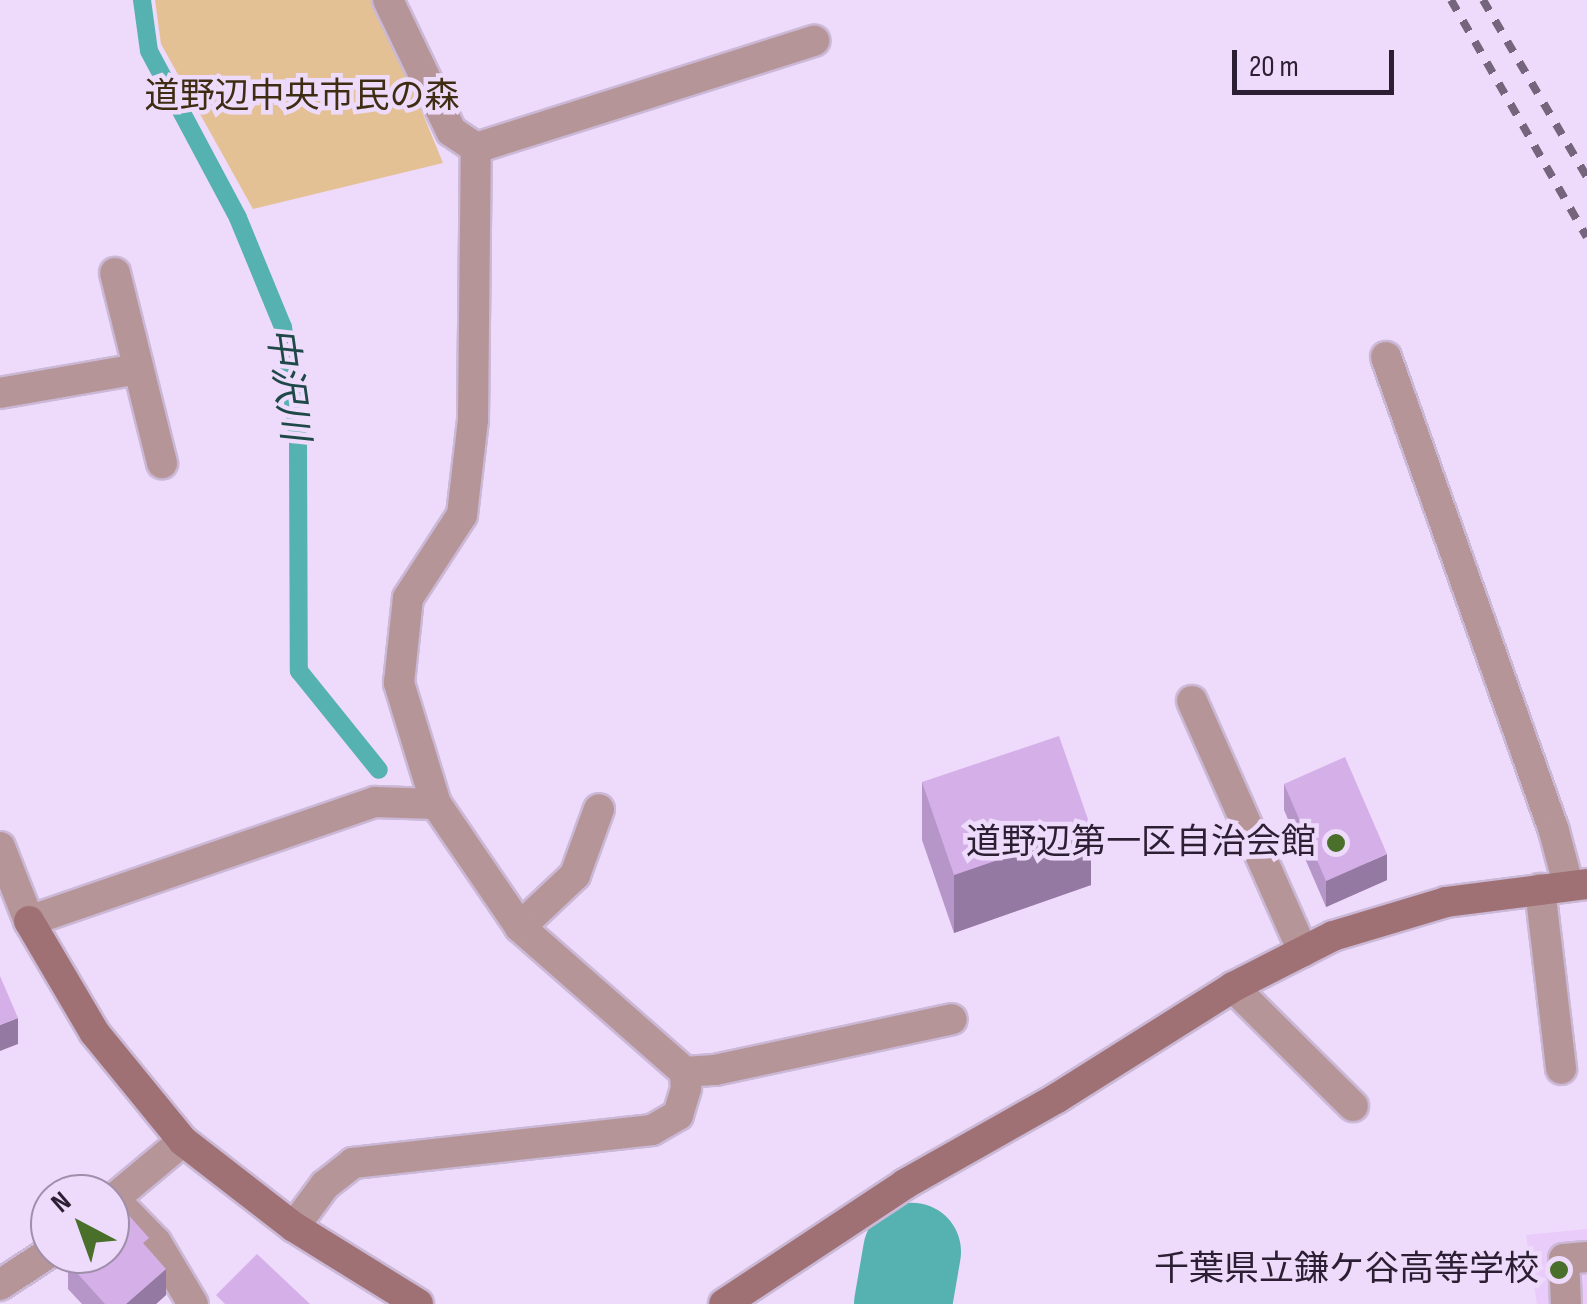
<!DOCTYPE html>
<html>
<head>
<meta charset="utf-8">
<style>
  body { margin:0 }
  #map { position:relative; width:1587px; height:1304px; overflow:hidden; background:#eedafa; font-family:"Sofia Sans Condensed","Noto Sans JP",sans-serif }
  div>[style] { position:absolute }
  .built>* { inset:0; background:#eaccfb }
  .green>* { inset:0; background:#e3c195 }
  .stream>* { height:18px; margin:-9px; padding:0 9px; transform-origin:9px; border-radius:9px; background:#56b2b0 }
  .river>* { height:98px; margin:-49px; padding:0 49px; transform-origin:49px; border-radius:49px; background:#56b2b0 }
  .roads { filter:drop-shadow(2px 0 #cbb8d6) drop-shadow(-2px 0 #cbb8d6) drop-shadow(0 2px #cbb8d6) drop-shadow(0 -2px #cbb8d6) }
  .lane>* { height:30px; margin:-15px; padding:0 15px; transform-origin:15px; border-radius:15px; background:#b69598 }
  .street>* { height:30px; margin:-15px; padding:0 15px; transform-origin:15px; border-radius:15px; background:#b69598 }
  .secondary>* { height:30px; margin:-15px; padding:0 15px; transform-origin:15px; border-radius:15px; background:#9f7074 }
  .rail>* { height:8px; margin-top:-4px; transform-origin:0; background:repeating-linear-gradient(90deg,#74657d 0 12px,transparent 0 24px) }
  .wall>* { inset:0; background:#b696c8 }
  .shaded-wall>* { inset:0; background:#947aa2 }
  .building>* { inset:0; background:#d4afe8 }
  .dots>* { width:28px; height:28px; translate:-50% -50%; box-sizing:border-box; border:5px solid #eedafa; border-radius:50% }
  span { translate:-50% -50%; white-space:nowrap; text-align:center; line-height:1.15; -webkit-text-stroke:9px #eedafa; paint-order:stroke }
  .park-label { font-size:35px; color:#3f2d13 }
  .poi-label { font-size:35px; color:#2c1f33 }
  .right { translate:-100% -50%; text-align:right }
  .water-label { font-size:38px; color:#1f4949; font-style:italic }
  .north { position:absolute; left:30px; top:1174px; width:100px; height:100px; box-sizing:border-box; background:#eedafa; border:2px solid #a08faa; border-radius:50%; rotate:319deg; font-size:28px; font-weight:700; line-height:40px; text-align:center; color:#2c1f33 }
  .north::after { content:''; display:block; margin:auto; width:35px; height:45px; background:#496f2a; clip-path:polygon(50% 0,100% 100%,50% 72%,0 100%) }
  .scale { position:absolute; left:1232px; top:50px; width:162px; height:45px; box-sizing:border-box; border:5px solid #2c1f33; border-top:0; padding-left:12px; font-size:30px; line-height:35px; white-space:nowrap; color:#2c1f33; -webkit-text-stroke:8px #eedafa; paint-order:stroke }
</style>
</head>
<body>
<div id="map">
  <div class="built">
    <i style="clip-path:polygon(1587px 1229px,1587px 1304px,1537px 1304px,1526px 1235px)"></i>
  </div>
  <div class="green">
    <i style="clip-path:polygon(155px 0,376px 0,443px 163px,253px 209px,161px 44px)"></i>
  </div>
  <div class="stream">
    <i style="left:142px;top:0;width:51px;rotate:82.2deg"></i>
    <i style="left:149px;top:51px;width:189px;rotate:61.9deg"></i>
    <i style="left:238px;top:218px;width:118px;rotate:67.6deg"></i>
    <i style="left:283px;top:327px;width:113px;rotate:82.4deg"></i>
    <i style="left:298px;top:439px;width:232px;rotate:89.8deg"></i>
    <i style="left:299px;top:671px;width:127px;rotate:51.1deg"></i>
  </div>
  <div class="river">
    <i style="left:903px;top:1304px;width:53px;rotate:-80.2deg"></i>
  </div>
  <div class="roads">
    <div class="lane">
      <i style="left:476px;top:148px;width:355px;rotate:-17.6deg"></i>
      <i style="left:115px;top:273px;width:196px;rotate:76.1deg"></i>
      <i style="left:0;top:393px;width:140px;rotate:-9.9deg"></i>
      <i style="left:1192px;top:701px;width:274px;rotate:66.1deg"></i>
      <i style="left:1540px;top:889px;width:181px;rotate:83.3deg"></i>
      <i style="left:520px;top:927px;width:76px;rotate:-43.4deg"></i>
      <i style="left:575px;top:875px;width:70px;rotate:-70deg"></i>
      <i style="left:1233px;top:987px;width:169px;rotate:44.8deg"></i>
      <i style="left:114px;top:1199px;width:60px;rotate:45.7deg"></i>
      <i style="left:156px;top:1242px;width:72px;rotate:59.2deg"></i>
      <i style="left:1566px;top:1304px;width:45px;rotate:-92.5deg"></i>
      <i style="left:1564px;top:1259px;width:23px;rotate:-5deg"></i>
    </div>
    <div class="street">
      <i style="left:1386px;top:357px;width:503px;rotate:70.48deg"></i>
      <i style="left:1554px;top:831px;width:55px;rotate:75.2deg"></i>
      <i style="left:0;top:847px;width:79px;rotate:68.6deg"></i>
      <i style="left:29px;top:921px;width:366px;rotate:-19deg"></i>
      <i style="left:375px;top:802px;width:61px;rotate:1.9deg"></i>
      <i style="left:685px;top:1072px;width:30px;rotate:-4deg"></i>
      <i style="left:715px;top:1070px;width:242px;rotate:-12.1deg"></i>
      <i style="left:110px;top:1202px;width:95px;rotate:-39.9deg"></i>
      <i style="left:294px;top:1227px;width:52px;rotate:-53.6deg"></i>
      <i style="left:325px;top:1185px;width:36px;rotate:-38deg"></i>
      <i style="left:353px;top:1163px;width:301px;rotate:-6.3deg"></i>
      <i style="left:652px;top:1130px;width:30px;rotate:-30deg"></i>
      <i style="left:678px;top:1115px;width:28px;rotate:-73deg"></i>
      <i style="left:686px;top:1088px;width:16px;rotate:-94deg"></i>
      <i style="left:685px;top:1072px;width:220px;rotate:-138.7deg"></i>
      <i style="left:520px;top:927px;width:149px;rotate:-124.3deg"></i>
      <i style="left:436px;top:804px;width:127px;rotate:-107deg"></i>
      <i style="left:399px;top:683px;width:85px;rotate:-84deg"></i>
      <i style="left:408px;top:598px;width:99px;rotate:-57deg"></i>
      <i style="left:462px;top:515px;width:96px;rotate:-83.4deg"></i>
      <i style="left:473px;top:420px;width:272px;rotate:-89.4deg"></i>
      <i style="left:476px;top:148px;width:30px;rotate:-146deg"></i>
      <i style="left:451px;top:131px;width:145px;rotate:-115.7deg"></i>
      <i style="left:0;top:1285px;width:60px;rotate:-33.4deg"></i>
    </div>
    <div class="secondary">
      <i style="left:29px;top:921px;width:129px;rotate:59.6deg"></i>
      <i style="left:94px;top:1032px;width:141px;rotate:50.8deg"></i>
      <i style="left:183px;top:1141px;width:140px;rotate:37.8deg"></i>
      <i style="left:294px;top:1227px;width:146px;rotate:31.8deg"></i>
      <i style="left:724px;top:1304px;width:217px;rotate:-33.5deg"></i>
      <i style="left:905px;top:1184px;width:175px;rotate:-29.5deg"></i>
      <i style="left:1057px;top:1098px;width:208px;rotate:-32.2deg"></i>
      <i style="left:1233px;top:987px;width:112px;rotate:-27deg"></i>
      <i style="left:1333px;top:936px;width:118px;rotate:-16.7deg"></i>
      <i style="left:1446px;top:902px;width:142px;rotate:-7.3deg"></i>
    </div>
  </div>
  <div class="rail">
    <i style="left:1451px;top:0;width:273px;rotate:60.2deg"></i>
    <i style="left:1483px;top:0;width:205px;rotate:59.6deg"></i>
  </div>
  <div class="wall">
    <i style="clip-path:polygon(922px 782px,1091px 885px,954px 933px,922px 840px)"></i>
    <i style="clip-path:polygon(1284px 784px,1387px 880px,1326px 907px,1284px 810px)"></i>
    <i style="clip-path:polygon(149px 1251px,166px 1295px,156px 1304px,82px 1304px,68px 1289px,68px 1263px)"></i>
  </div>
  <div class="shaded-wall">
    <i style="clip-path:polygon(1091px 828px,1091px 885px,954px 933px,954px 875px)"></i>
    <i style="clip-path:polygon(1387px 854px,1387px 880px,1326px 907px,1326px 881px)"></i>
    <i style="clip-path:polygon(18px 1018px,18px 1044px,0 1051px,0 1025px)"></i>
    <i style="clip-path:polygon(166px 1269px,166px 1295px,156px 1304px,126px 1304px)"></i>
  </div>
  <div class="building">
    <i style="clip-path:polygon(1059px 736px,1091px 828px,954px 875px,922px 782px)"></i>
    <i style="clip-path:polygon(1345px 757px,1387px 854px,1326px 881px,1284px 784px)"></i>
    <i style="clip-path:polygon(0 976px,18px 1018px,0 1025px)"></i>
    <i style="clip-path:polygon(125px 1211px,149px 1238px,143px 1243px,166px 1269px,126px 1304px,105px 1304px,68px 1263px,78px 1254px,110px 1254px,110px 1225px)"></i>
    <i style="clip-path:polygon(257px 1254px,310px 1304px,225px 1304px,216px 1295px)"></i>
  </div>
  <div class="dots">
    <i style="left:1336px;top:843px;background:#496f2a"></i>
    <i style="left:1559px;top:1270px;background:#496f2a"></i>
  </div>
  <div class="park-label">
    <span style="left:302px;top:97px">道野辺中央市民の森</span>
  </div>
  <div class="poi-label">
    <span class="right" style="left:1316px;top:843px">道野辺第一区自治会館</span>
    <span class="right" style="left:1539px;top:1270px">千葉県立鎌ケ谷高等学校</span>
  </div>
  <div class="water-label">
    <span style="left:287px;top:384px;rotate:82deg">中沢川</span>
  </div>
  <div class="north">N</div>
  <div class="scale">20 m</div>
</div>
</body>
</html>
